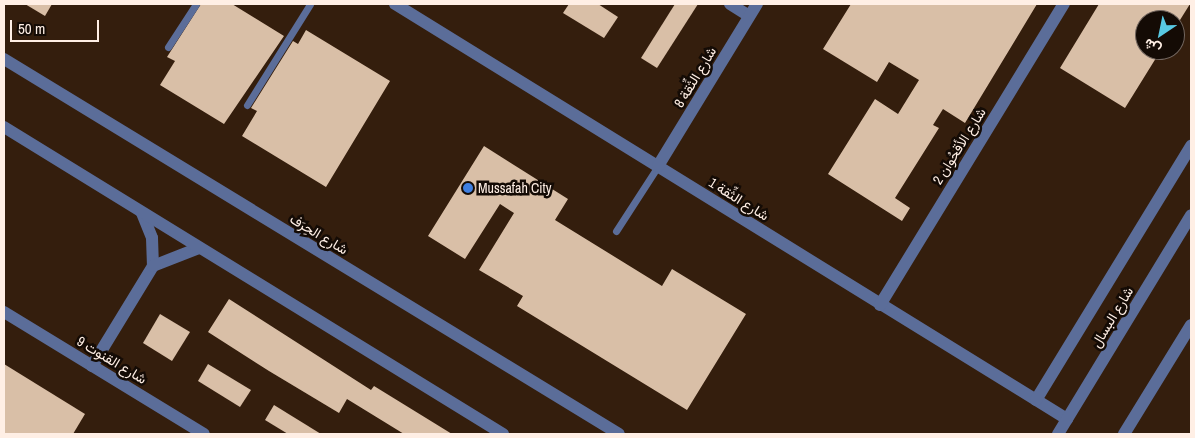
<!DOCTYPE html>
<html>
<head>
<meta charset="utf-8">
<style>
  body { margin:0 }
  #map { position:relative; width:1195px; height:438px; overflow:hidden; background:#341e0d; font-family:"Archivo Narrow",Vazirmatn,sans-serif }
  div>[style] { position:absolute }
  .building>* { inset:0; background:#d9bfa7 }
  .service>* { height:7px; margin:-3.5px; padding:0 3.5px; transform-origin:3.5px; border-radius:3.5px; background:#5b6d99 }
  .minor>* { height:12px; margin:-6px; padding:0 6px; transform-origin:6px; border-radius:6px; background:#5b6d99 }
  .tertiary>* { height:12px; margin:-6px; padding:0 6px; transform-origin:6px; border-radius:6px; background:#5b6d99 }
  .dots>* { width:14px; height:14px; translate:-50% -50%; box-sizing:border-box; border:2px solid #140b05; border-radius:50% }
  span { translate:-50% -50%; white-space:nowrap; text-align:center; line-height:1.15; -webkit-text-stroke:5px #140b05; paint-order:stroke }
  .street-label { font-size:14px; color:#ffefe5 }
  .poi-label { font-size:14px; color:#ffefe5 }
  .left { translate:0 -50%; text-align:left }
  .frame { position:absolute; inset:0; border:5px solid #ffefe5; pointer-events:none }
  .north { position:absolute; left:1135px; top:10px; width:50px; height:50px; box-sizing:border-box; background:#140b05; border:1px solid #72665f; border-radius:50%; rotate:214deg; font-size:14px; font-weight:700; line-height:20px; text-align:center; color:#ffefe5 }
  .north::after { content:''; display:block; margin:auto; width:18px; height:22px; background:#58c9e3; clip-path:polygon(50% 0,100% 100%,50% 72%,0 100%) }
  .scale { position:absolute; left:10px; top:20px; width:89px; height:22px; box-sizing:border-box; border:2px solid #ffefe5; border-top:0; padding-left:6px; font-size:15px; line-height:18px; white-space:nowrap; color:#ffefe5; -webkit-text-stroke:4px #140b05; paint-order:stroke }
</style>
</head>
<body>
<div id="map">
  <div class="building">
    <i style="clip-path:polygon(25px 4px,52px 4px,45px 16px)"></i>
    <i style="clip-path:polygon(201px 4px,232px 4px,284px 36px,224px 124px,160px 85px,175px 61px,167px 57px)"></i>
    <i style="clip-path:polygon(569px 4px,598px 4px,618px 17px,604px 38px,563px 13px)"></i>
    <i style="clip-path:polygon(675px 4px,698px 4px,657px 68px,641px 58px)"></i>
    <i style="clip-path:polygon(851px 4px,1037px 4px,965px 123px,943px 109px,933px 125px,939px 128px,895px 198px,910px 208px,902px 221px,828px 174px,875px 99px,898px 114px,919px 80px,889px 62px,877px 82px,823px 49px)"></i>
    <i style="clip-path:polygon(1099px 4px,1190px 4px,1180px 20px,1145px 20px,1145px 50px,1161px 50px,1125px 108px,1060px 68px)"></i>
    <i style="clip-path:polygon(306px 30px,390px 81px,326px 187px,242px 136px,257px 111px,251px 108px,293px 41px,298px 44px)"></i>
    <i style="clip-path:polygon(484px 146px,568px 199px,555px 220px,662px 286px,672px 269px,746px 314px,687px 410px,517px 306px,523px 296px,479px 270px,514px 213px,500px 204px,465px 259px,428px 236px)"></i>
    <i style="clip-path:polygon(229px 299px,371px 390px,374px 386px,452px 434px,404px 434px,347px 399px,339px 413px,269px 371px,208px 332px)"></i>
    <i style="clip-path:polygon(160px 314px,190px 332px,172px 361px,143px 343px)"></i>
    <i style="clip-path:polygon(4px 364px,85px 414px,73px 434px,4px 434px)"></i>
    <i style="clip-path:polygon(208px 364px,251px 390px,240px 407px,198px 381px)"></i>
    <i style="clip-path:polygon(274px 405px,321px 434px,288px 434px,265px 420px)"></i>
  </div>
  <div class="service">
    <i style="left:168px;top:47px;width:51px;rotate:-56.9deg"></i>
    <i style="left:247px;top:105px;width:119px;rotate:-58deg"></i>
    <i style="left:616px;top:231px;width:77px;rotate:-57.1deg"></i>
  </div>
  <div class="minor">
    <i style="left:395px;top:4px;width:790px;rotate:31.7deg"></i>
    <i style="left:730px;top:4px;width:22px;rotate:32deg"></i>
    <i style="left:658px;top:166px;width:190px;rotate:-58.6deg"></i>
    <i style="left:142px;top:213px;width:27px;rotate:68deg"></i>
    <i style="left:152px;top:238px;width:28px;rotate:88deg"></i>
    <i style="left:880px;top:305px;width:353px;rotate:-58.6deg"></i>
    <i style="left:4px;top:312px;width:234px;rotate:31.4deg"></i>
    <i style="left:92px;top:366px;width:117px;rotate:-58.6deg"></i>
    <i style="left:153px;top:266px;width:49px;rotate:-21.4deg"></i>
    <i style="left:1036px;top:400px;width:298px;rotate:-58.6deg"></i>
  </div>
  <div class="tertiary">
    <i style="left:4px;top:59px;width:720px;rotate:31.37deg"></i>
    <i style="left:4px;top:127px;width:586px;rotate:31.6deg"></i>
    <i style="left:1058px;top:434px;width:256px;rotate:-58.7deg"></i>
    <i style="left:1124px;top:434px;width:128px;rotate:-58.4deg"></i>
  </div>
  <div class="dots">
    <i style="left:468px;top:188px;background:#3f7fe0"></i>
  </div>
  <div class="street-label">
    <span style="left:695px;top:77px;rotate:-59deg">شارع الثِّقة 8</span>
    <span style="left:959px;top:146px;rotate:-58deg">شارع الأقحُوان 2</span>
    <span style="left:739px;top:199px;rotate:32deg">شارع الثِّقة 1</span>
    <span style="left:319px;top:234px;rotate:31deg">شارع الحِرَف</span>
    <span style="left:1112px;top:317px;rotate:-59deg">شارع البسال</span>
    <span style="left:112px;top:360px;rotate:31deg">شارع القنوت 9</span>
  </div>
  <div class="poi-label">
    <span class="left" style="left:478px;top:188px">Mussafah City</span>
  </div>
  <div class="frame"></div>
  <div class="north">ش</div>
  <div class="scale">50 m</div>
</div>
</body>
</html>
